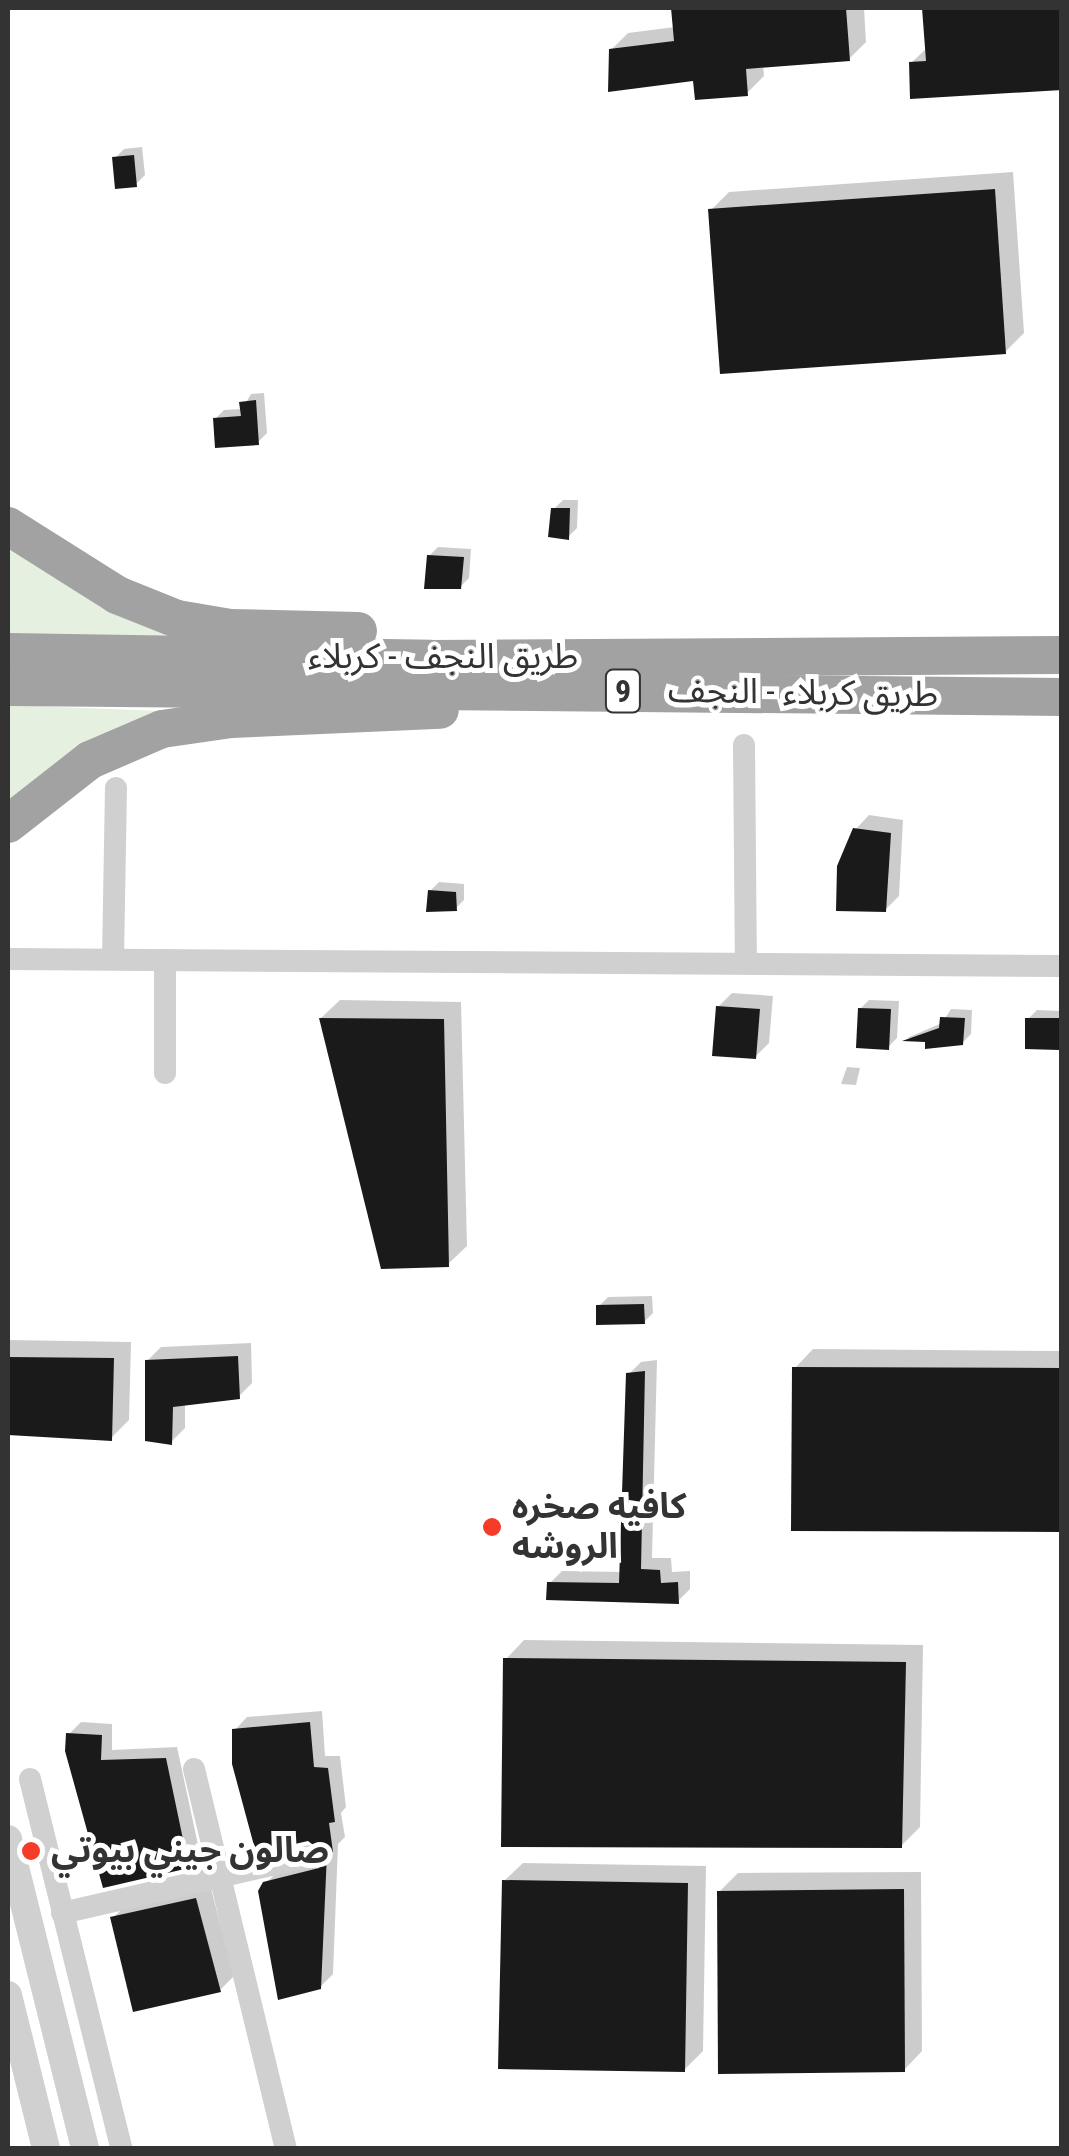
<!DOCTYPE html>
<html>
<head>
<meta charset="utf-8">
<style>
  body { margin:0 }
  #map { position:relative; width:1069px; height:2156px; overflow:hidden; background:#fff; font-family:"Roboto Condensed","Noto Sans Arabic",sans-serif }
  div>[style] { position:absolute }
  .green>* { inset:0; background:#e6f0e0 }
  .shadow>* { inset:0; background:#0003 }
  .building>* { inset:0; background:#1a1a1a }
  .minor>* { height:22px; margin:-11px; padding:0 11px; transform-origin:11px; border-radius:11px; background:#d0d0d0 }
  .tertiary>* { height:28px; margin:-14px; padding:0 14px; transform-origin:14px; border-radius:14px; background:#d0d0d0 }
  .trunk>* { height:38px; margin:-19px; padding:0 19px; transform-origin:19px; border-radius:19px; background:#a2a2a2 }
  .dots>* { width:28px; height:28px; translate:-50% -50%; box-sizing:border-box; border:5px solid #fff; border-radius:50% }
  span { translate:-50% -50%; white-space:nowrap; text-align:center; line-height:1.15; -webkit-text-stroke:10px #fff; paint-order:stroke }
  .shield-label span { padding:2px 8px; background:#fff; border:2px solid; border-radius:8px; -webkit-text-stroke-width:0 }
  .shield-label { font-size:32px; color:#333; font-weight:700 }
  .street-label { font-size:35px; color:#333 }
  .poi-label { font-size:35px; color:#333; font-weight:700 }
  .left { translate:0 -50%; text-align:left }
  .frame { position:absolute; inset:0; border:10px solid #333; pointer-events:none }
</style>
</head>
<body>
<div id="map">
  <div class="green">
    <i style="clip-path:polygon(8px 546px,100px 607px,184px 638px,8px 639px)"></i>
    <i style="clip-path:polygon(8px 705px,186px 712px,8px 815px)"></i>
  </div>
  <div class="shadow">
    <i style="clip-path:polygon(674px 8px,864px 8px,866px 42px,849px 59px,763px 65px,764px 76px,747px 93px,696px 79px,610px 89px,611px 50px,628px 33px,675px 27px)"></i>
    <i style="clip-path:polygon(925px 8px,1062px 8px,1062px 85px,911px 63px,928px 47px)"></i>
    <i style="clip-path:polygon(142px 147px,145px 175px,136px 184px,115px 158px,124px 149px)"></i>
    <i style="clip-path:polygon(1013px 172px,1024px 333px,1005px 352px,711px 210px,729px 192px)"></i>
    <i style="clip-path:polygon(264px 393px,267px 433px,258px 442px,215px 419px,224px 410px,242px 409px,251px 394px)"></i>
    <i style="clip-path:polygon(563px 500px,578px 500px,577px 528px,568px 537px,554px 509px)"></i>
    <i style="clip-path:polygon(438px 547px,471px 549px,469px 578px,460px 587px,429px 556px)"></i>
    <i style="clip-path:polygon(869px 815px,903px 820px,899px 896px,885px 910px,855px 830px)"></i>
    <i style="clip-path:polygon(439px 882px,464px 884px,464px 900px,455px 909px,430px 891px)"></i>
    <i style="clip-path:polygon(732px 993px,773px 996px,769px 1043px,755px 1057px,718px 1007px)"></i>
    <i style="clip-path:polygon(340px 1000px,461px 1002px,467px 1246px,448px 1264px,321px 1018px)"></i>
    <i style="clip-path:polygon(869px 1000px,899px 1001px,897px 1038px,888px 1047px,860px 1009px)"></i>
    <i style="clip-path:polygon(951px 1009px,972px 1010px,971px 1034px,962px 1043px,907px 1038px,942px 1023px)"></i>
    <i style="clip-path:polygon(1037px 1010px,1062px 1011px,1062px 1049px,1028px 1047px,1028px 1019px)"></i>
    <i style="clip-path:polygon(847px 1067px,860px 1068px,856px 1085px,841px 1084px)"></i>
    <i style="clip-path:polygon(652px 1296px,653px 1313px,644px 1322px,599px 1306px,608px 1297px)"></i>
    <i style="clip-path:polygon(8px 1340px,131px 1342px,129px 1420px,111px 1438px,8px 1433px)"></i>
    <i style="clip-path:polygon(251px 1343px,252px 1383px,238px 1397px,185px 1403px,185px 1428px,171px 1442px,147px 1361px,161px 1347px)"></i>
    <i style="clip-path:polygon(813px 1349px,1062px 1351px,1062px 1530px,795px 1368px)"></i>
    <i style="clip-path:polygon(657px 1360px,652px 1558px,671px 1558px,672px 1572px,690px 1571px,690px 1589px,678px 1601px,549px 1584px,562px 1571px,622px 1572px,629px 1374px,641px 1362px)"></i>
    <i style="clip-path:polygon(524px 1640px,923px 1645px,920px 1827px,901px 1846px,506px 1659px)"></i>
    <i style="clip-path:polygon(322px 1711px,325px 1756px,340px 1756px,346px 1807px,341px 1813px,345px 1837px,338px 1844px,333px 1974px,320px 1987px,265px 1884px,278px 1871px,325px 1858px,327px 1851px,235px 1730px,247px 1717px)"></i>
    <i style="clip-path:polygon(81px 1722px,112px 1724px,112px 1750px,177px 1747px,200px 1854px,188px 1866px,69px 1734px)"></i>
    <i style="clip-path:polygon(523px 1863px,706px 1866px,703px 2051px,684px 2070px,504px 1881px)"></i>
    <i style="clip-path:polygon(921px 1872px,922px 2051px,904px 2070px,719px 1892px,738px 1873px)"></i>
    <i style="clip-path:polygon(210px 1885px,234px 1976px,220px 1990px,113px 1918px,127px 1904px)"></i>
  </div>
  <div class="building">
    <i style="clip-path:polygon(671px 8px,846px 8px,850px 61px,746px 69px,748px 96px,695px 100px,693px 81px,608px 92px,609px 49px,674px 41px)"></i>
    <i style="clip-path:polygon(922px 8px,1062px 8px,1062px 90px,910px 99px,909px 62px,926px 61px)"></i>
    <i style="clip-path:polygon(134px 155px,137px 187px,115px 189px,112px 157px)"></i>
    <i style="clip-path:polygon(995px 189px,1006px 354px,720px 374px,708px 209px)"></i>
    <i style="clip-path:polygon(256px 400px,259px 445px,215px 448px,213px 418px,241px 416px,239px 402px)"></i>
    <i style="clip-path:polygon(551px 508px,570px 508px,569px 540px,548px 537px)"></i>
    <i style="clip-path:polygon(427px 555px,464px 557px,461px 589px,424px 589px)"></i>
    <i style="clip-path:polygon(853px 828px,891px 833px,886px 912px,836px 911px,837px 866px)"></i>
    <i style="clip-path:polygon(428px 890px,456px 892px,457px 911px,426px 912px)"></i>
    <i style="clip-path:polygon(716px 1006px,760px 1009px,756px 1059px,712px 1056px)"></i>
    <i style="clip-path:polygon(858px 1008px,891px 1009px,889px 1050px,856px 1048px)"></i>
    <i style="clip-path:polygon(940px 1017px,965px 1018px,963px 1045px,925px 1049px,925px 1042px,902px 1041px,939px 1028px)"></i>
    <i style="clip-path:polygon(319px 1018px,444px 1019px,449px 1267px,381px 1269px)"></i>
    <i style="clip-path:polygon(1025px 1018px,1059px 1018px,1059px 1050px,1025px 1049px)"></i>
    <i style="clip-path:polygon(644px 1304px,645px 1324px,596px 1325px,596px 1305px)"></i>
    <i style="clip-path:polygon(238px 1356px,240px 1399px,173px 1407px,172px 1445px,145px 1441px,145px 1360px)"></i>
    <i style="clip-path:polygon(8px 1357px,114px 1358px,112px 1441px,8px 1435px)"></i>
    <i style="clip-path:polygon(792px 1367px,1062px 1368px,1062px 1532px,791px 1531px)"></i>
    <i style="clip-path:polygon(645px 1371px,641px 1569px,660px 1570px,661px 1583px,678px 1582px,679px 1604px,546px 1600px,547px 1582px,619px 1583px,626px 1373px)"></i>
    <i style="clip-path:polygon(503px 1658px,906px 1662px,902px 1848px,501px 1847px)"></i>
    <i style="clip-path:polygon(310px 1722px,314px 1767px,328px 1768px,335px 1822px,329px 1823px,333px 1852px,327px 1853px,321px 1989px,278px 2000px,258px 1891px,263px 1882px,319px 1868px,325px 1854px,308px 1841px,256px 1853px,232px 1764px,232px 1729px)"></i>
    <i style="clip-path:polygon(66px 1733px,102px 1735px,101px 1760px,166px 1758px,189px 1868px,103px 1888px,65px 1751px)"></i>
    <i style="clip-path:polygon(502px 1880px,688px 1883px,685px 2072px,498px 2069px)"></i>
    <i style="clip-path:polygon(904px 1889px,905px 2072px,718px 2074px,717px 1891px)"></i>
    <i style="clip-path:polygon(196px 1898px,221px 1992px,133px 2012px,110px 1917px)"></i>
  </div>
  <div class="minor">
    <i style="left:744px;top:745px;width:218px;rotate:89.5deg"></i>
    <i style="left:8px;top:959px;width:1054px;rotate:0.38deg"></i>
    <i style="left:113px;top:959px;width:171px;rotate:-89deg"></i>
    <i style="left:165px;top:960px;width:113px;rotate:90deg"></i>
    <i style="left:194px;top:1769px;width:390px;rotate:76.4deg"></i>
    <i style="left:30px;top:1779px;width:380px;rotate:76.1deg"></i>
    <i style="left:62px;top:1913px;width:254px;rotate:-12.9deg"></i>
  </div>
  <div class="tertiary">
    <i style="left:8px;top:1839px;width:318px;rotate:76deg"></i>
    <i style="left:8px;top:1995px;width:158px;rotate:76.1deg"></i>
  </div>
  <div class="trunk">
    <i style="left:8px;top:526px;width:129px;rotate:32.3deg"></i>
    <i style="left:117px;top:595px;width:65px;rotate:21.8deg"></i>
    <i style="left:177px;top:619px;width:54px;rotate:9.6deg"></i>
    <i style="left:230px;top:628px;width:128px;rotate:1.3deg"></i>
    <i style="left:8px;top:652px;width:423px;rotate:0.9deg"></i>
    <i style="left:431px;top:659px;width:631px;rotate:-0.36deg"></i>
    <i style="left:8px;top:687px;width:1054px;rotate:0.54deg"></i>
    <i style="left:8px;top:824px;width:104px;rotate:-38deg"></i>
    <i style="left:90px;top:760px;width:78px;rotate:-23.3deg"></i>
    <i style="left:162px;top:729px;width:70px;rotate:-8.2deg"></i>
    <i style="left:231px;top:719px;width:209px;rotate:-2.5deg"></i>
  </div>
  <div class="dots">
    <i style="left:492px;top:1527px;background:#f53c29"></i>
    <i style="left:31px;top:1851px;background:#f53c29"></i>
  </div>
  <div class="shield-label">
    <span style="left:623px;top:691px">9</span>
  </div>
  <div class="street-label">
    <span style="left:443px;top:657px">طريق النجف - کربلاء</span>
    <span style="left:803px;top:693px;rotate:1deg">طريق کربلاء - النجف</span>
  </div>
  <div class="poi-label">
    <span class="left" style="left:512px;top:1527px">كافيه صخره<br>الروشه</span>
    <span class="left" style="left:51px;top:1851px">صالون جيني بيوتي</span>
  </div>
  <div class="frame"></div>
</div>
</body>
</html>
